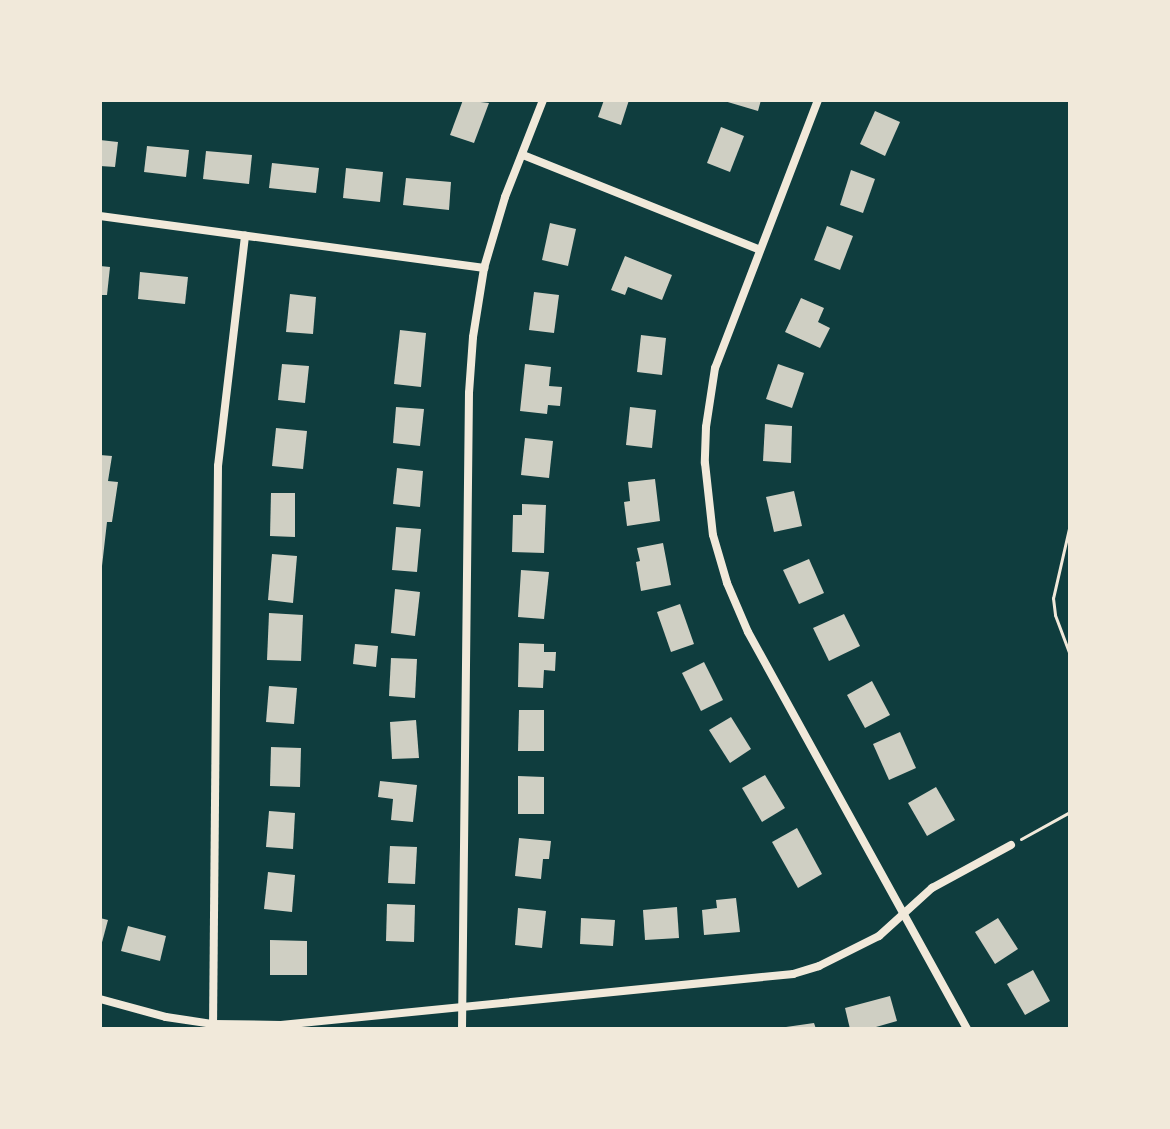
<!DOCTYPE html>
<html>
<head>
<meta charset="utf-8">
<style>
  body { margin:0 }
  #map { position:relative; width:1170px; height:1129px; overflow:hidden; background:#0f3d3e; font-family:"Fira Sans",sans-serif }
  div>[style] { position:absolute }
  .building>* { inset:0; background:#cfcfc3 }
  .path>* { height:3px; margin:-1.5px; padding:0 1.5px; transform-origin:1.5px; border-radius:1.5px; background:#f1e9da }
  .minor>* { height:8px; margin:-4px; padding:0 4px; transform-origin:4px; border-radius:4px; background:#f1e9da }
  span { translate:-50% -50%; white-space:nowrap; text-align:center; line-height:1.15; -webkit-text-stroke:7px #f1e9da; paint-order:stroke }
  .frame { position:absolute; inset:0; border:102px solid #f1e9da; pointer-events:none }
</style>
</head>
<body>
<div id="map">
  <div class="building">
    <i style="clip-path:polygon(463px 100px,489px 103px,474px 143px,450px 135px)"></i>
    <i style="clip-path:polygon(604px 100px,629px 100px,621px 125px,598px 117px)"></i>
    <i style="clip-path:polygon(721px 100px,761px 100px,758px 111px)"></i>
    <i style="clip-path:polygon(875px 111px,900px 122px,885px 156px,860px 144px)"></i>
    <i style="clip-path:polygon(721px 127px,744px 136px,730px 172px,707px 163px)"></i>
    <i style="clip-path:polygon(100px 140px,118px 142px,115px 167px,100px 166px)"></i>
    <i style="clip-path:polygon(147px 146px,189px 150px,186px 177px,144px 172px)"></i>
    <i style="clip-path:polygon(206px 151px,252px 155px,249px 184px,203px 179px)"></i>
    <i style="clip-path:polygon(272px 163px,319px 168px,316px 193px,269px 188px)"></i>
    <i style="clip-path:polygon(346px 168px,383px 172px,380px 202px,343px 198px)"></i>
    <i style="clip-path:polygon(851px 170px,875px 179px,863px 213px,840px 205px)"></i>
    <i style="clip-path:polygon(406px 178px,451px 182px,449px 210px,403px 205px)"></i>
    <i style="clip-path:polygon(550px 223px,576px 229px,568px 266px,542px 260px)"></i>
    <i style="clip-path:polygon(827px 226px,853px 236px,840px 270px,814px 260px)"></i>
    <i style="clip-path:polygon(625px 256px,672px 275px,662px 300px,628px 287px,625px 295px,611px 290px)"></i>
    <i style="clip-path:polygon(100px 266px,110px 267px,107px 295px,100px 295px)"></i>
    <i style="clip-path:polygon(140px 272px,188px 277px,185px 304px,138px 299px)"></i>
    <i style="clip-path:polygon(534px 292px,559px 295px,554px 333px,529px 330px)"></i>
    <i style="clip-path:polygon(290px 294px,316px 297px,313px 334px,286px 332px)"></i>
    <i style="clip-path:polygon(801px 298px,824px 308px,818px 322px,830px 328px,820px 348px,785px 332px)"></i>
    <i style="clip-path:polygon(400px 330px,426px 333px,421px 387px,394px 384px)"></i>
    <i style="clip-path:polygon(641px 335px,666px 338px,662px 375px,637px 372px)"></i>
    <i style="clip-path:polygon(282px 364px,309px 366px,305px 403px,278px 400px)"></i>
    <i style="clip-path:polygon(525px 364px,551px 367px,549px 386px,562px 387px,560px 406px,548px 405px,547px 414px,520px 411px)"></i>
    <i style="clip-path:polygon(778px 364px,804px 373px,792px 408px,766px 399px)"></i>
    <i style="clip-path:polygon(396px 407px,424px 409px,420px 446px,393px 443px)"></i>
    <i style="clip-path:polygon(630px 407px,656px 410px,652px 448px,626px 445px)"></i>
    <i style="clip-path:polygon(765px 424px,792px 426px,791px 463px,763px 461px)"></i>
    <i style="clip-path:polygon(276px 428px,307px 431px,303px 469px,272px 466px)"></i>
    <i style="clip-path:polygon(525px 438px,553px 441px,549px 478px,521px 475px)"></i>
    <i style="clip-path:polygon(100px 455px,112px 456px,108px 481px,118px 482px,112px 522px,107px 522px,102px 566px)"></i>
    <i style="clip-path:polygon(397px 468px,423px 471px,420px 507px,393px 504px)"></i>
    <i style="clip-path:polygon(655px 479px,660px 521px,627px 526px,624px 502px,630px 501px,628px 482px)"></i>
    <i style="clip-path:polygon(794px 491px,802px 526px,774px 532px,766px 497px)"></i>
    <i style="clip-path:polygon(271px 493px,295px 493px,295px 537px,270px 536px)"></i>
    <i style="clip-path:polygon(522px 504px,546px 505px,544px 553px,512px 552px,513px 515px,522px 515px)"></i>
    <i style="clip-path:polygon(396px 527px,421px 529px,417px 572px,392px 570px)"></i>
    <i style="clip-path:polygon(663px 543px,671px 585px,641px 591px,636px 562px,640px 561px,637px 548px)"></i>
    <i style="clip-path:polygon(272px 554px,297px 556px,293px 603px,268px 600px)"></i>
    <i style="clip-path:polygon(809px 559px,824px 593px,799px 604px,783px 570px)"></i>
    <i style="clip-path:polygon(521px 570px,549px 572px,544px 619px,518px 617px)"></i>
    <i style="clip-path:polygon(395px 589px,420px 592px,415px 636px,391px 633px)"></i>
    <i style="clip-path:polygon(680px 604px,694px 644px,671px 652px,657px 612px)"></i>
    <i style="clip-path:polygon(269px 613px,303px 615px,301px 661px,267px 660px)"></i>
    <i style="clip-path:polygon(844px 614px,860px 646px,829px 661px,813px 628px)"></i>
    <i style="clip-path:polygon(519px 643px,544px 644px,544px 652px,556px 652px,555px 671px,544px 670px,543px 688px,518px 687px)"></i>
    <i style="clip-path:polygon(355px 644px,378px 646px,376px 667px,353px 664px)"></i>
    <i style="clip-path:polygon(391px 658px,417px 659px,415px 698px,389px 696px)"></i>
    <i style="clip-path:polygon(704px 662px,723px 700px,701px 711px,682px 673px)"></i>
    <i style="clip-path:polygon(872px 681px,890px 715px,865px 728px,847px 695px)"></i>
    <i style="clip-path:polygon(269px 686px,297px 688px,294px 724px,266px 722px)"></i>
    <i style="clip-path:polygon(519px 710px,544px 710px,544px 751px,518px 751px)"></i>
    <i style="clip-path:polygon(731px 717px,751px 749px,730px 763px,709px 730px)"></i>
    <i style="clip-path:polygon(416px 720px,419px 758px,392px 759px,390px 722px)"></i>
    <i style="clip-path:polygon(900px 732px,916px 768px,889px 780px,873px 744px)"></i>
    <i style="clip-path:polygon(271px 747px,301px 748px,300px 787px,270px 786px)"></i>
    <i style="clip-path:polygon(765px 775px,785px 808px,762px 822px,742px 788px)"></i>
    <i style="clip-path:polygon(518px 776px,544px 777px,544px 814px,518px 814px)"></i>
    <i style="clip-path:polygon(380px 781px,417px 785px,413px 822px,391px 820px,393px 799px,378px 797px)"></i>
    <i style="clip-path:polygon(936px 787px,955px 820px,927px 836px,908px 803px)"></i>
    <i style="clip-path:polygon(269px 811px,295px 813px,293px 849px,266px 847px)"></i>
    <i style="clip-path:polygon(797px 828px,822px 874px,798px 888px,772px 842px)"></i>
    <i style="clip-path:polygon(519px 838px,551px 841px,549px 859px,543px 859px,541px 879px,515px 876px)"></i>
    <i style="clip-path:polygon(390px 846px,417px 847px,415px 884px,388px 883px)"></i>
    <i style="clip-path:polygon(268px 872px,295px 875px,292px 912px,264px 909px)"></i>
    <i style="clip-path:polygon(736px 898px,740px 932px,704px 935px,702px 910px,717px 908px,716px 900px)"></i>
    <i style="clip-path:polygon(387px 904px,415px 905px,414px 942px,386px 941px)"></i>
    <i style="clip-path:polygon(677px 907px,679px 938px,645px 940px,643px 910px)"></i>
    <i style="clip-path:polygon(518px 908px,546px 911px,542px 948px,515px 945px)"></i>
    <i style="clip-path:polygon(100px 918px,108px 920px,101px 946px,100px 946px)"></i>
    <i style="clip-path:polygon(581px 918px,615px 920px,613px 946px,580px 944px)"></i>
    <i style="clip-path:polygon(998px 918px,1018px 949px,995px 964px,975px 932px)"></i>
    <i style="clip-path:polygon(128px 926px,166px 936px,160px 961px,121px 951px)"></i>
    <i style="clip-path:polygon(270px 940px,307px 941px,307px 975px,270px 975px)"></i>
    <i style="clip-path:polygon(1033px 970px,1050px 1001px,1025px 1015px,1007px 984px)"></i>
    <i style="clip-path:polygon(890px 996px,897px 1021px,869px 1029px,850px 1029px,845px 1008px)"></i>
    <i style="clip-path:polygon(814px 1023px,816px 1029px,786px 1029px,786px 1027px)"></i>
  </div>
  <div class="path">
    <i style="left:1070px;top:524px;width:76px;rotate:102.9deg"></i>
    <i style="left:1053px;top:598px;width:17px;rotate:83deg"></i>
    <i style="left:1055px;top:615px;width:43px;rotate:69.4deg"></i>
    <i style="left:1021px;top:839px;width:56px;rotate:-28.9deg"></i>
  </div>
  <div class="minor">
    <i style="left:818px;top:100px;width:287px;rotate:111deg"></i>
    <i style="left:715px;top:368px;width:60px;rotate:98.7deg"></i>
    <i style="left:706px;top:427px;width:36px;rotate:92deg"></i>
    <i style="left:705px;top:463px;width:72px;rotate:83.7deg"></i>
    <i style="left:713px;top:535px;width:50px;rotate:73.7deg"></i>
    <i style="left:727px;top:583px;width:53px;rotate:66.8deg"></i>
    <i style="left:748px;top:632px;width:453px;rotate:61.1deg"></i>
    <i style="left:523px;top:155px;width:253px;rotate:21.8deg"></i>
    <i style="left:100px;top:216px;width:388px;rotate:7.7deg"></i>
    <i style="left:100px;top:999px;width:68px;rotate:15.3deg"></i>
    <i style="left:166px;top:1017px;width:48px;rotate:8.5deg"></i>
    <i style="left:213px;top:1024px;width:68px;rotate:0.8deg"></i>
    <i style="left:281px;top:1025px;width:515px;rotate:-5.69deg"></i>
    <i style="left:793px;top:974px;width:27px;rotate:-17deg"></i>
    <i style="left:819px;top:966px;width:67px;rotate:-26.6deg"></i>
    <i style="left:879px;top:936px;width:72px;rotate:-42.2deg"></i>
    <i style="left:932px;top:888px;width:90px;rotate:-28.6deg"></i>
    <i style="left:213px;top:1028px;width:562px;rotate:-89.49deg"></i>
    <i style="left:218px;top:466px;width:232px;rotate:-83.3deg"></i>
    <i style="left:462px;top:1029px;width:636px;rotate:-89.37deg"></i>
    <i style="left:469px;top:393px;width:56px;rotate:-85.9deg"></i>
    <i style="left:473px;top:337px;width:70px;rotate:-80.9deg"></i>
    <i style="left:484px;top:268px;width:74px;rotate:-73.5deg"></i>
    <i style="left:505px;top:197px;width:104px;rotate:-68.6deg"></i>
  </div>
  <div class="frame"></div>
</div>
</body>
</html>
